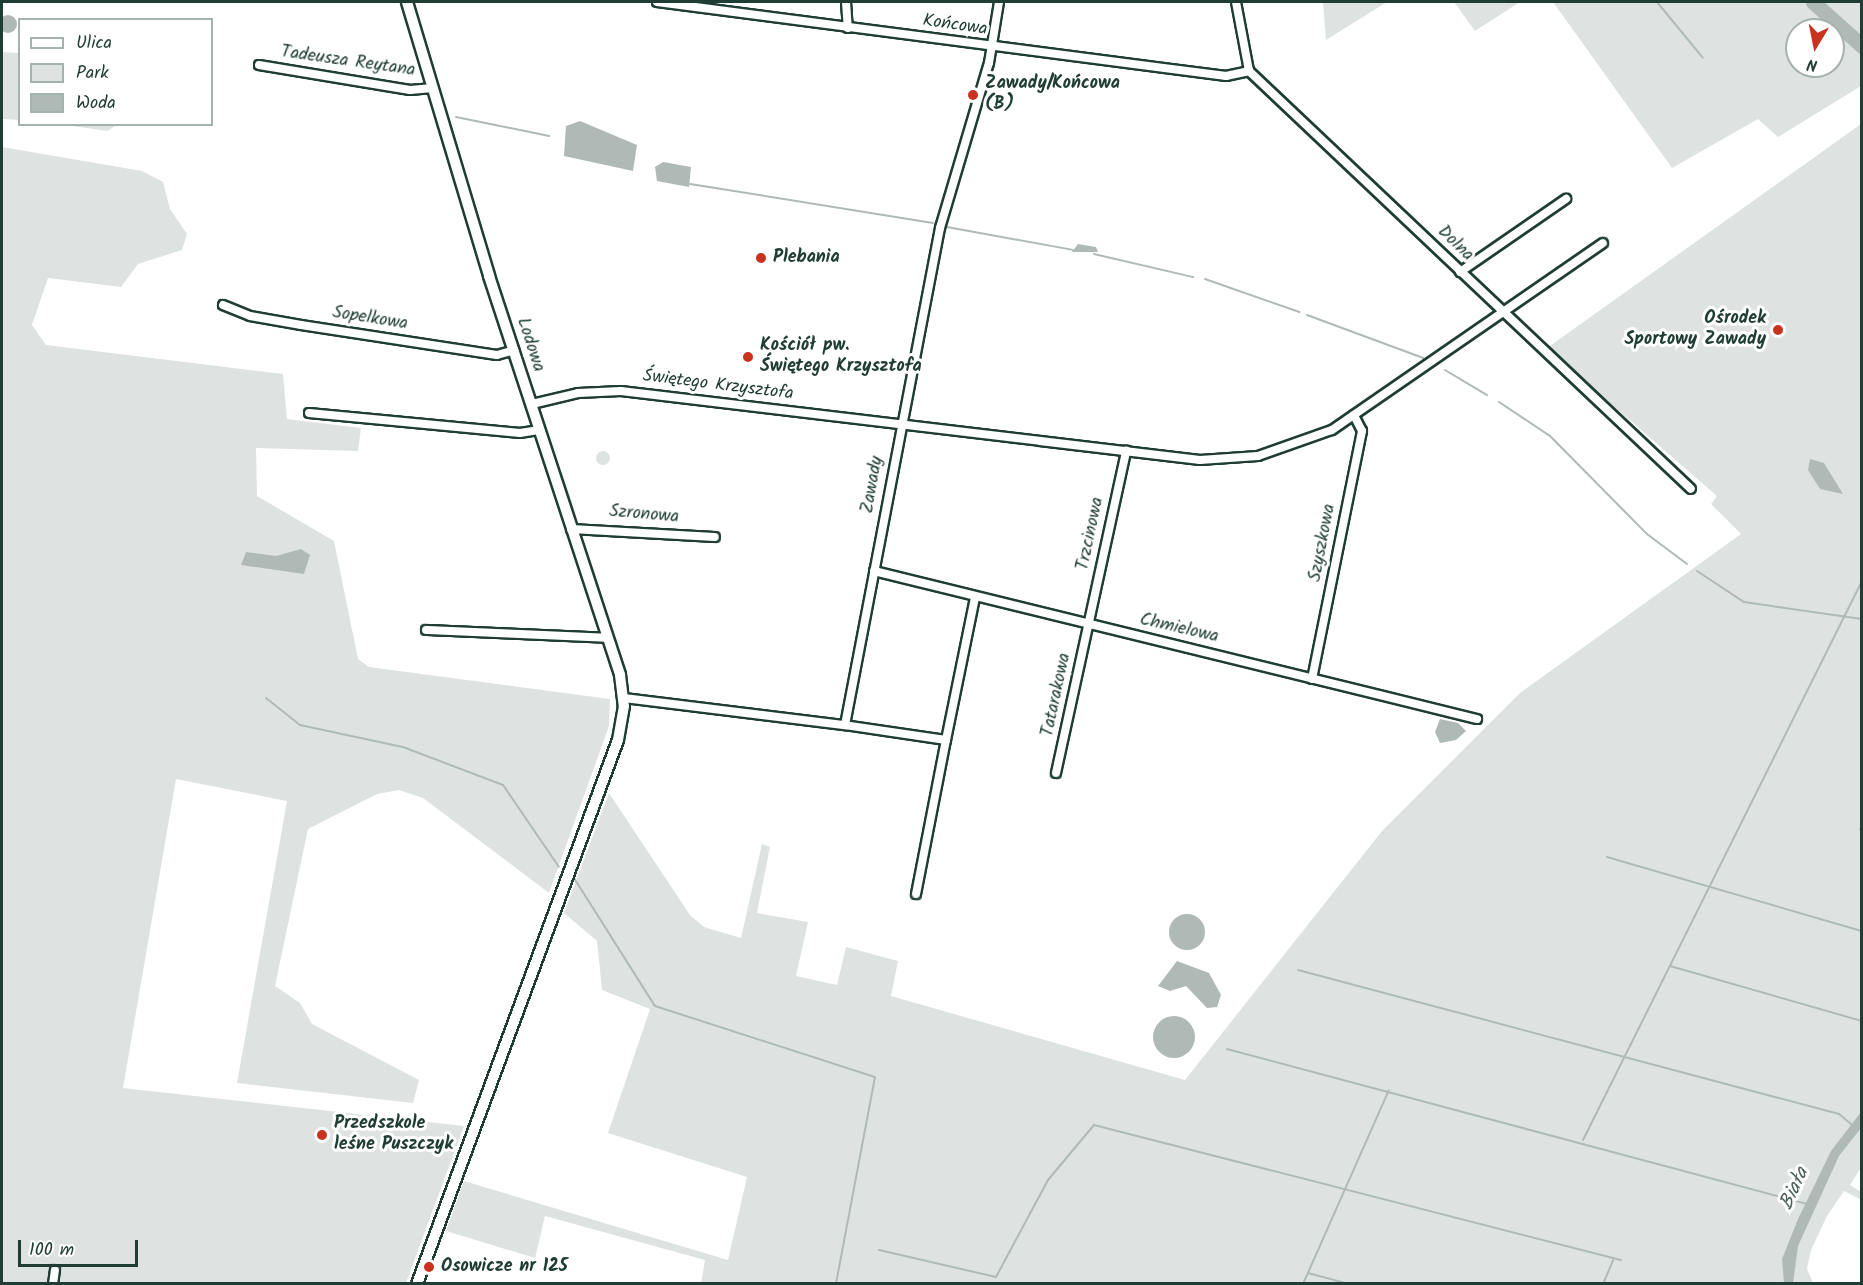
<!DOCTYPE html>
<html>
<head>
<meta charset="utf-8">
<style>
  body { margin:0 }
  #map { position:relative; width:1863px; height:1285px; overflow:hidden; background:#fff; font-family:Kalam,sans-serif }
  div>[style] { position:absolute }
  .green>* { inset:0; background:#dee3e2 }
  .round { border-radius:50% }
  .water>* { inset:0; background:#afbab7 }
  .stream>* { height:2px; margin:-1px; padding:0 1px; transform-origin:1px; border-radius:1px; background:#afbab7 }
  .river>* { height:15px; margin:-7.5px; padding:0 7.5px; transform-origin:7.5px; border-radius:7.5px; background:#afbab7 }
  .roads { filter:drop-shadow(2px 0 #1f3d34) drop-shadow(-2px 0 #1f3d34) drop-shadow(0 2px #1f3d34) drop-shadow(0 -2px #1f3d34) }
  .street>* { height:8px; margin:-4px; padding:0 4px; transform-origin:4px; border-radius:4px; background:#fff }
  .secondary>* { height:10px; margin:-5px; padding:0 5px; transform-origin:5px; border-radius:5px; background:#fff }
  .dots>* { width:16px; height:16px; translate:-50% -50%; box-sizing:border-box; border:3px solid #fff; border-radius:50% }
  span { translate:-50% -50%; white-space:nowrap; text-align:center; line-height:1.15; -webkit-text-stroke:6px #fff; paint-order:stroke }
  .street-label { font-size:18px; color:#1f3d34 }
  .poi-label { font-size:18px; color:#1f3d34; font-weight:700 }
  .left { translate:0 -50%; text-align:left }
  .right { translate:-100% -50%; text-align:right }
  .water-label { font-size:20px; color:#4a625b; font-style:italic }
  .frame { position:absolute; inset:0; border:3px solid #1f3d34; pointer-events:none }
  .legend { position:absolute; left:18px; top:18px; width:195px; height:108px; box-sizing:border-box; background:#fff; border:2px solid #a5b1ae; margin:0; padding:8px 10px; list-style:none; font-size:18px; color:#1f3d34 }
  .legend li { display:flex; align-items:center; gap:12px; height:30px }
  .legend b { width:30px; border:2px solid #a5b1ae }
  .north { position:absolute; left:1785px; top:18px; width:60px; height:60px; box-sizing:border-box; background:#fff; border:2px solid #a5b1ae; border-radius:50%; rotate:190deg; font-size:16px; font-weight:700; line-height:24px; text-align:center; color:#1f3d34 }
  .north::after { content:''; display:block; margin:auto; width:21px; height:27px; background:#c8321e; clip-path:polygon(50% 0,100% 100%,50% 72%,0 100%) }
  .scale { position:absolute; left:18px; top:1240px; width:120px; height:27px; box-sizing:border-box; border:3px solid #1f3d34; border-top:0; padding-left:8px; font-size:18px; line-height:21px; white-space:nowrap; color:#1f3d34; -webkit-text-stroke:4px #fff; paint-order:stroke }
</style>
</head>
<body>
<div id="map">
  <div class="green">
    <i style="clip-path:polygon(1323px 2px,1387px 2px,1326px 40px)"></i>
    <i style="clip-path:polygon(1454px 2px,1520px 2px,1475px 31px)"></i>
    <i style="clip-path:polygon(evenodd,1553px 2px,1861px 2px,1861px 86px,1778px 137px,1758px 119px,1672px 168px,1553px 2px,1797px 30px,1833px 30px,1833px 66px,1797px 66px,1797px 30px)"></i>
    <i style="clip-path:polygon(2px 52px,19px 53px,19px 120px,2px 119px)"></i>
    <i style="clip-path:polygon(1861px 124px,1862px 1166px,1850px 1185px,1861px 1192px,1862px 1200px,1844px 1191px,1827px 1216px,1811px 1250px,1807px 1269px,1813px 1283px,701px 1284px,705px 1260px,545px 1216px,535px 1258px,446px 1231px,464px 1181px,728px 1260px,747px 1177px,608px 1133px,650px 1009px,602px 990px,597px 941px,564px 913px,609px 793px,690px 915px,704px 927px,741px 938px,762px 844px,770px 847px,757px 913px,808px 922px,796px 976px,837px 985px,846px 947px,898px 961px,891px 996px,1185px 1080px,1382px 831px,1520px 693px,1741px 534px,1711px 504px,1717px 496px,1547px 348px)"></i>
    <i style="clip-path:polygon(65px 125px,116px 124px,116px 125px,108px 131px)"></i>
    <i style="clip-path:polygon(2px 147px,142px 171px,163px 182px,170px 209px,187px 234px,182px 250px,138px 264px,121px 287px,48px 278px,32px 325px,46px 345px,283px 374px,287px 419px,361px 428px,358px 451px,256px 448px,257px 496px,334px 541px,358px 659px,369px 667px,610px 699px,609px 726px,549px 893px,423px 798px,399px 790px,377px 794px,308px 829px,275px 986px,300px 1003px,312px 1024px,419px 1080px,413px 1103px,237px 1083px,287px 801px,176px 779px,123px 1088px,464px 1126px,406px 1283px,2px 1283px)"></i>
    <i class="round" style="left:596px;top:451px;width:14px;height:14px"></i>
    <i style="clip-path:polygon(563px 475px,578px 521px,560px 477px)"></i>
    <i style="clip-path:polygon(580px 531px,594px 570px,605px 606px,602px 605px)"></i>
  </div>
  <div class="water">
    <i class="round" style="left:-1px;top:15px;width:18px;height:18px"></i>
    <i style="clip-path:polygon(580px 121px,637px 145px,633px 171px,564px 156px,566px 126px)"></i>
    <i style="clip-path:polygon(663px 162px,691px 167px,689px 187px,657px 181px,655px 167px)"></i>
    <i style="clip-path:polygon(1078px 244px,1096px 247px,1098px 252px,1072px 252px)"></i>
    <i style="clip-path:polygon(1810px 459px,1824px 463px,1843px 494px,1820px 489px,1808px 470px)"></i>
    <i style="clip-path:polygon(301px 549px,310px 555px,304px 574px,241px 565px,246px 552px,276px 556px)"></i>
    <i style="clip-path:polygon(1440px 719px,1458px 723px,1466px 731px,1456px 740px,1440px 743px,1435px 732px)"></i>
    <i class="round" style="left:1169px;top:914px;width:36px;height:36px"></i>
    <i style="clip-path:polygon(1177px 961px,1209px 973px,1221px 995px,1217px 1007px,1207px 1008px,1186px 986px,1170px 991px,1158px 986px)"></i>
    <i class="round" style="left:1153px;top:1016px;width:42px;height:42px"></i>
    <i style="clip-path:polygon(1861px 1112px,1861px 1128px,1839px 1156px,1798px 1246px,1793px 1283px,1784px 1283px,1782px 1259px,1798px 1219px,1831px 1151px)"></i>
  </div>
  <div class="stream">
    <i style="left:1657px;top:2px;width:72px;rotate:50.6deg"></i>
    <i style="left:456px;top:117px;width:95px;rotate:11.5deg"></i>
    <i style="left:690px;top:184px;width:246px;rotate:9.1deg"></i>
    <i style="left:947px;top:227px;width:128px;rotate:10.3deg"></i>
    <i style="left:1094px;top:254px;width:102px;rotate:13.1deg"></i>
    <i style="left:1205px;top:279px;width:100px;rotate:19.3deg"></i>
    <i style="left:1307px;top:315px;width:124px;rotate:20.3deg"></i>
    <i style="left:1445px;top:370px;width:49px;rotate:30.8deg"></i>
    <i style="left:1499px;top:402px;width:61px;rotate:33.7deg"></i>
    <i style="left:1550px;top:436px;width:138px;rotate:45.3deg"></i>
    <i style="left:1647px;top:534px;width:50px;rotate:36.9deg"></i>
    <i style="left:1697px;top:571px;width:56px;rotate:33.4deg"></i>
    <i style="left:1744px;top:602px;width:119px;rotate:8.2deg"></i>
    <i style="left:266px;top:698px;width:43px;rotate:38.5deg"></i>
    <i style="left:300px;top:725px;width:105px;rotate:12.1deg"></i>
    <i style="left:403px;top:747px;width:107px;rotate:20.8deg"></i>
    <i style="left:503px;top:785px;width:99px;rotate:55.7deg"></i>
    <i style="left:1860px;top:829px;width:2px"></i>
    <i style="left:1607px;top:857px;width:266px;rotate:16.2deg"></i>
    <i style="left:574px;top:878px;width:151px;rotate:57.7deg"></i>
    <i style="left:655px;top:1006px;width:231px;rotate:17.9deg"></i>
    <i style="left:875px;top:1077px;width:211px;rotate:100.7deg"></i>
    <i style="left:1670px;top:966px;width:200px;rotate:16deg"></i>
    <i style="left:1298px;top:970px;width:560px;rotate:14.91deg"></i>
    <i style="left:1839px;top:1114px;width:16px;rotate:40deg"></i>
    <i style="left:1227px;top:1049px;width:600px;rotate:14.96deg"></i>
    <i style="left:1583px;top:1140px;width:625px;rotate:-63.48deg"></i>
    <i style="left:879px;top:1250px;width:120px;rotate:13deg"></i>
    <i style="left:996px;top:1277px;width:110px;rotate:-61.8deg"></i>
    <i style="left:1048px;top:1180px;width:72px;rotate:-50.1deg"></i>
    <i style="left:1094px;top:1125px;width:544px;rotate:14.37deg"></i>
    <i style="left:1308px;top:1273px;width:42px;rotate:15deg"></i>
    <i style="left:1303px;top:1284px;width:212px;rotate:-66.1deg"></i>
    <i style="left:1603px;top:1284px;width:26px;rotate:-67deg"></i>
  </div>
  <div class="river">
    <i style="left:1813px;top:2px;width:66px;rotate:41.9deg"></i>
  </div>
  <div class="roads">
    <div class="street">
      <i style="left:657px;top:2px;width:574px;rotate:7.41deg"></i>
      <i style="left:1226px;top:76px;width:24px;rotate:-12deg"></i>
      <i style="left:846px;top:2px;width:26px;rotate:86deg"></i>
      <i style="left:1236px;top:2px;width:70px;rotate:79.3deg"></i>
      <i style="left:1249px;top:71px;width:608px;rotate:43.4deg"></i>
      <i style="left:259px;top:65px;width:153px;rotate:9.4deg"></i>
      <i style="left:410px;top:90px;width:23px;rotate:-5deg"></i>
      <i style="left:1460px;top:272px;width:129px;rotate:-34.6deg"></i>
      <i style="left:223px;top:305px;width:29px;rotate:22deg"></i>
      <i style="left:250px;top:316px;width:52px;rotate:10deg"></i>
      <i style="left:301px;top:325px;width:198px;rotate:8.7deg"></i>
      <i style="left:497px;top:355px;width:18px;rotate:-16deg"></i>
      <i style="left:532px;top:404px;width:47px;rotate:-13.4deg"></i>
      <i style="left:578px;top:393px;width:43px;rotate:-2.7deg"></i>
      <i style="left:621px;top:391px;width:583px;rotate:6.8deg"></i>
      <i style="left:1200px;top:460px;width:58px;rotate:-3.9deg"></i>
      <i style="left:1258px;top:456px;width:78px;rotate:-19.4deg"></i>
      <i style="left:1332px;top:430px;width:329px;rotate:-34.6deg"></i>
      <i style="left:309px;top:413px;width:212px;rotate:5.4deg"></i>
      <i style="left:520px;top:433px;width:20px;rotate:-9deg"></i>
      <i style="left:571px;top:529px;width:144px;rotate:3.2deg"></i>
      <i style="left:874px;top:571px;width:621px;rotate:13.79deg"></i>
      <i style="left:426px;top:630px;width:182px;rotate:2.5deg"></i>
      <i style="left:1312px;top:679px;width:253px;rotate:-78.6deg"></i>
      <i style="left:1362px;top:431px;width:18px;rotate:-117deg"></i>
      <i style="left:624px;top:698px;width:223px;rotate:7deg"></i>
      <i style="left:946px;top:740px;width:146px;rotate:-78.5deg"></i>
      <i style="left:1056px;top:773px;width:330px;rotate:-77.7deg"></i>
      <i style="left:916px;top:894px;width:157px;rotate:-79deg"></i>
      <i style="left:946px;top:740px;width:102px;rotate:-171.6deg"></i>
      <i style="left:845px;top:725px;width:506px;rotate:-79.18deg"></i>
      <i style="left:940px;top:228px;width:172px;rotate:-73.5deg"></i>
      <i style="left:989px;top:63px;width:62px;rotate:-80.7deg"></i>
      <i style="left:53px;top:1284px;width:14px;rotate:-82deg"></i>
    </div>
    <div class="secondary">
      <i style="left:407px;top:2px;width:286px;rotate:73.3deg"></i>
      <i style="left:489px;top:276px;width:420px;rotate:71.8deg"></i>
      <i style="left:620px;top:675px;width:31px;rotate:83deg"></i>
      <i style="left:624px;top:706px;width:35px;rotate:100deg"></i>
      <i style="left:618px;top:740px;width:580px;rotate:110.28deg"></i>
    </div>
  </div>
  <div class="dots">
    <i style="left:973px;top:95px;background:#c8321e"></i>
    <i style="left:761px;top:258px;background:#c8321e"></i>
    <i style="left:1778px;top:330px;background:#c8321e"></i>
    <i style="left:748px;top:357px;background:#c8321e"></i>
    <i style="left:322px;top:1135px;background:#c8321e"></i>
    <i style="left:429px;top:1267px;background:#c8321e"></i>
  </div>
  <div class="street-label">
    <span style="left:955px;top:26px;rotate:8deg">Końcowa</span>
    <span style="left:348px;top:62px;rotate:8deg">Tadeusza Reytana</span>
    <span style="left:1455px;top:244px;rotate:44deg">Dolna</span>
    <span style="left:370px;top:319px;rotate:9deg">Sopelkowa</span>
    <span style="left:530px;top:345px;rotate:72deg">Lodowa</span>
    <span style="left:718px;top:386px;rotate:7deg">Świętego Krzysztofa</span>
    <span style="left:873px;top:485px;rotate:-80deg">Zawady</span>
    <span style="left:644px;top:515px;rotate:5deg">Szronowa</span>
    <span style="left:1091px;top:534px;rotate:-78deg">Trzcinowa</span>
    <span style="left:1323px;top:543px;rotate:-79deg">Szyszkowa</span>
    <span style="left:1179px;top:629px;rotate:13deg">Chmielowa</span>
    <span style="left:1057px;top:695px;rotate:-78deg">Tatarakowa</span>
  </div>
  <div class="poi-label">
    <span class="left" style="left:985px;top:95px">Zawady/Końcowa<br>(B)</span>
    <span class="left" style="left:773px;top:258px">Plebania</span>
    <span class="right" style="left:1766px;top:330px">Ośrodek<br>Sportowy Zawady</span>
    <span class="left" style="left:760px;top:357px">Kościół pw.<br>Świętego Krzysztofa</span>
    <span class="left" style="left:334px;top:1135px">Przedszkole<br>leśne Puszczyk</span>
    <span class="left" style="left:441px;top:1267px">Osowicze nr 125</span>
  </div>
  <div class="water-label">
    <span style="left:1795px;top:1189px;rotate:-66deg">Biała</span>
  </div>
  <div class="frame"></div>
  <ul class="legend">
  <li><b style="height:8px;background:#fff"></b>Ulica</li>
  <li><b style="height:16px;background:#dee3e2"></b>Park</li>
  <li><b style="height:16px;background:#afbab7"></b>Woda</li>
  </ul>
  <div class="north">N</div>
  <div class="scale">100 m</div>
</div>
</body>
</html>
